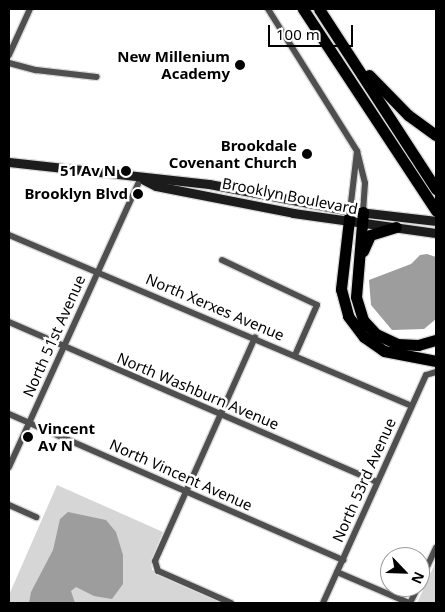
<!DOCTYPE html>
<html>
<head>
<meta charset="utf-8">
<style>
  body { margin:0 }
  #map { position:relative; width:445px; height:612px; overflow:hidden; background:#fff; font-family:"Noto Sans",sans-serif }
  div>[style] { position:absolute }
  .green>* { inset:0; background:#d6d6d6 }
  .water>* { inset:0; background:#9d9d9d }
  .roads { filter:drop-shadow(1px 0 #dbdbdb) drop-shadow(-1px 0 #dbdbdb) drop-shadow(0 1px #dbdbdb) drop-shadow(0 -1px #dbdbdb) }
  .street>* { height:6px; margin:-3px; padding:0 3px; transform-origin:3px; border-radius:3px; background:#4f4f4f }
  .secondary>* { height:9px; margin:-4.5px; padding:0 4.5px; transform-origin:4.5px; border-radius:4.5px; background:#1c1c1c }
  .highway>* { height:11px; margin:-5.5px; padding:0 5.5px; transform-origin:5.5px; border-radius:5.5px; background:#000 }
  .dots>* { width:14px; height:14px; translate:-50% -50%; box-sizing:border-box; border:2px solid #fff; border-radius:50% }
  span { translate:-50% -50%; white-space:nowrap; text-align:center; line-height:1.15; -webkit-text-stroke:5px #fff; paint-order:stroke }
  .poi-label { font-size:15px; color:#000; font-weight:700 }
  .right { translate:-100% -50%; text-align:right }
  .left { translate:0 -50%; text-align:left }
  .street-label { font-size:15px; color:#000 }
  .frame { position:absolute; inset:0; border:10px solid #000; pointer-events:none }
  .north { position:absolute; left:380px; top:547px; width:50px; height:50px; box-sizing:border-box; background:#fff; border:1px solid #999; border-radius:50%; rotate:114deg; font-size:14px; font-weight:700; line-height:20px; text-align:center; color:#000 }
  .north::after { content:''; display:block; margin:auto; width:18px; height:22px; background:#000; clip-path:polygon(50% 0,100% 100%,50% 72%,0 100%) }
  .scale { position:absolute; left:268px; top:25px; width:85px; height:22px; box-sizing:border-box; border:2px solid #000; border-top:0; padding-left:6px; font-size:15px; line-height:18px; white-space:nowrap; color:#000; -webkit-text-stroke:4px #fff; paint-order:stroke }
</style>
</head>
<body>
<div id="map">
  <div class="green">
    <i style="clip-path:polygon(57px 485px,163px 532px,151px 560px,152px 570px,223px 603px,9px 603px,9px 595px)"></i>
    <i style="clip-path:polygon(436px 561px,436px 603px,417px 603px)"></i>
  </div>
  <div class="water">
    <i style="clip-path:polygon(427px 254px,436px 257px,436px 319px,424px 329px,392px 330px,371px 305px,369px 280px,411px 264px,420px 255px)"></i>
    <i style="clip-path:polygon(68px 512px,106px 520px,116px 532px,123px 555px,123px 584px,112px 599px,94px 596px,76px 587px,71px 591px,75px 603px,29px 603px,31px 592px,53px 550px,60px 519px)"></i>
  </div>
  <div class="roads">
    <div class="street">
      <i style="left:268px;top:9px;width:168px;rotate:57.9deg"></i>
      <i style="left:9px;top:55px;width:51px;rotate:-65.5deg"></i>
      <i style="left:9px;top:63px;width:28px;rotate:15deg"></i>
      <i style="left:36px;top:70px;width:61px;rotate:6.5deg"></i>
      <i style="left:350px;top:211px;width:60px;rotate:-83.3deg"></i>
      <i style="left:357px;top:151px;width:33px;rotate:76deg"></i>
      <i style="left:365px;top:183px;width:29px;rotate:94deg"></i>
      <i style="left:9px;top:235px;width:437px;rotate:23deg"></i>
      <i style="left:222px;top:260px;width:105px;rotate:25.3deg"></i>
      <i style="left:317px;top:305px;width:55px;rotate:113.7deg"></i>
      <i style="left:9px;top:322px;width:401px;rotate:23.5deg"></i>
      <i style="left:9px;top:414px;width:365px;rotate:23.6deg"></i>
      <i style="left:9px;top:467px;width:316px;rotate:-65.5deg"></i>
      <i style="left:9px;top:505px;width:30px;rotate:24deg"></i>
      <i style="left:337px;top:572px;width:78px;rotate:23.3deg"></i>
      <i style="left:420px;top:582px;width:38px;rotate:-65deg"></i>
      <i style="left:231px;top:603px;width:80px;rotate:-156.3deg"></i>
      <i style="left:158px;top:571px;width:10px;rotate:-107deg"></i>
      <i style="left:155px;top:561px;width:245px;rotate:-65.9deg"></i>
      <i style="left:323px;top:603px;width:250px;rotate:-65.7deg"></i>
      <i style="left:426px;top:375px;width:10px;rotate:-17deg"></i>
      <i style="left:410px;top:603px;width:18px;rotate:-63deg"></i>
    </div>
    <div class="secondary">
      <i style="left:9px;top:162px;width:201px;rotate:6.3deg"></i>
      <i style="left:209px;top:184px;width:144px;rotate:10.8deg"></i>
      <i style="left:350px;top:211px;width:87px;rotate:6.6deg"></i>
      <i style="left:144px;top:180px;width:13px;rotate:27deg"></i>
      <i style="left:156px;top:186px;width:140px;rotate:11.1deg"></i>
      <i style="left:293px;top:213px;width:144px;rotate:8deg"></i>
    </div>
    <div class="highway">
      <i style="left:303px;top:9px;width:242px;rotate:56.6deg"></i>
      <i style="left:319px;top:9px;width:215px;rotate:57deg"></i>
      <i style="left:369px;top:75px;width:56px;rotate:45.7deg"></i>
      <i style="left:408px;top:115px;width:34px;rotate:36deg"></i>
      <i style="left:350px;top:211px;width:79px;rotate:96.6deg"></i>
      <i style="left:341px;top:289px;width:28px;rotate:75deg"></i>
      <i style="left:348px;top:316px;width:26px;rotate:53deg"></i>
      <i style="left:364px;top:337px;width:24px;rotate:35deg"></i>
      <i style="left:384px;top:351px;width:53px;rotate:10.9deg"></i>
      <i style="left:363px;top:212px;width:85px;rotate:94.7deg"></i>
      <i style="left:356px;top:297px;width:24px;rotate:73deg"></i>
      <i style="left:363px;top:320px;width:19px;rotate:47deg"></i>
      <i style="left:376px;top:334px;width:23px;rotate:25deg"></i>
      <i style="left:397px;top:344px;width:21px;rotate:3deg"></i>
      <i style="left:418px;top:345px;width:19px;rotate:-16deg"></i>
      <i style="left:363px;top:251px;width:17px;rotate:-66deg"></i>
      <i style="left:370px;top:235px;width:27px;rotate:-17deg"></i>
    </div>
  </div>
  <div class="dots">
    <i style="left:240px;top:65px;background:#000"></i>
    <i style="left:307px;top:154px;background:#000"></i>
    <i style="left:126px;top:171px;background:#000"></i>
    <i style="left:138px;top:194px;background:#000"></i>
    <i style="left:28px;top:437px;background:#000"></i>
  </div>
  <div class="poi-label">
    <span class="right" style="left:230px;top:65px">New Millenium<br>Academy</span>
    <span class="right" style="left:297px;top:154px">Brookdale<br>Covenant Church</span>
    <span class="right" style="left:116px;top:171px">51 Av N</span>
    <span class="right" style="left:128px;top:194px">Brooklyn Blvd</span>
    <span class="left" style="left:38px;top:437px">Vincent<br>Av N</span>
  </div>
  <div class="street-label">
    <span style="left:290px;top:196px;rotate:11deg">Brooklyn Boulevard</span>
    <span style="left:215px;top:307px;rotate:23deg">North Xerxes Avenue</span>
    <span style="left:54px;top:336px;rotate:-66deg">North 51st Avenue</span>
    <span style="left:198px;top:391px;rotate:23deg">North Washburn Avenue</span>
    <span style="left:181px;top:475px;rotate:24deg">North Vincent Avenue</span>
    <span style="left:364px;top:480px;rotate:-66deg">North 53rd Avenue</span>
  </div>
  <div class="frame"></div>
  <div class="north">N</div>
  <div class="scale">100 m</div>
</div>
</body>
</html>
